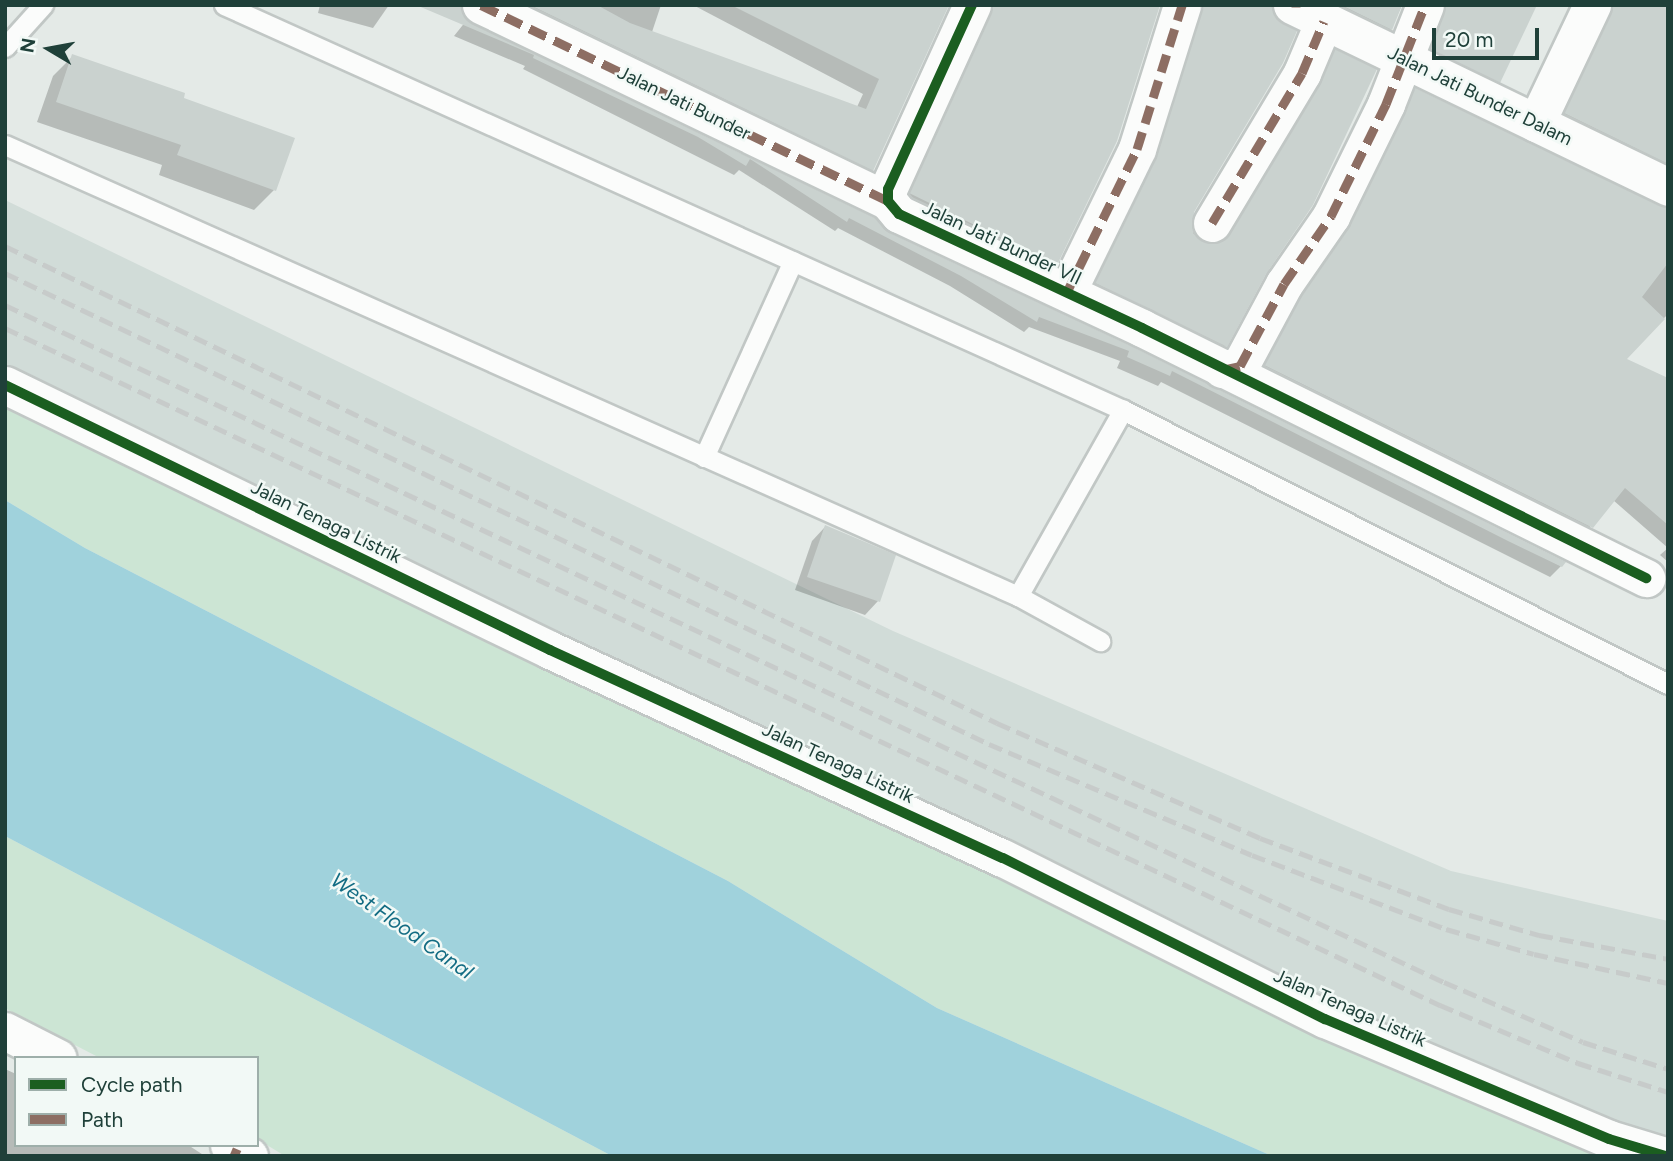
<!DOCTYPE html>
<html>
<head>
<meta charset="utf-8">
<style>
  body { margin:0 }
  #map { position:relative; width:1673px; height:1161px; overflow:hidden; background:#e4eae7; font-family:Figtree,sans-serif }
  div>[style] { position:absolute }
  .built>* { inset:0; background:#d1dcd8 }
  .green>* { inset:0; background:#cce5d4 }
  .water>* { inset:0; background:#a0d2dc }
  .shadow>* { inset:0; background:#0003 }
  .building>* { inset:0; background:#cad2cf }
  .roads { filter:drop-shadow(2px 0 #c1c7c5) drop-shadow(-2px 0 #c1c7c5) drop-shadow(0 2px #c1c7c5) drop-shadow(0 -2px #c1c7c5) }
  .lane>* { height:19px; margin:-9.5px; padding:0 9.5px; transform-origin:9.5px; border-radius:9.5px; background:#fbfcfb }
  .street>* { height:37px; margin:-18.5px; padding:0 18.5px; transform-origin:18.5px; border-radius:18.5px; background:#fbfcfb }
  .rail>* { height:5px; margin-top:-2.5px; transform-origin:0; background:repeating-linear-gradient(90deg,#c7cbca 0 14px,transparent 0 21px) }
  .quiet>* { height:9px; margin-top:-4.5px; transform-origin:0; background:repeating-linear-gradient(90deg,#8d6e63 0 18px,transparent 0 27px) }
  .cycleway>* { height:10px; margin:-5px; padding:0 5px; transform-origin:5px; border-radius:5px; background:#1b5e20 }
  span { translate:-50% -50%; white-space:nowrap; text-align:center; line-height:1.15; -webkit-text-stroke:5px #f2f9f6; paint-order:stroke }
  .street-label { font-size:19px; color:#1f4039 }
  .water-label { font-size:21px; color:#136c83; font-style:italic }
  .frame { position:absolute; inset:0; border:7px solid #1f4039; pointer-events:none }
  .legend { position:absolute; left:14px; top:1056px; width:245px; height:91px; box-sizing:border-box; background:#f2f9f6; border:2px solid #9eafaa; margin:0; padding:9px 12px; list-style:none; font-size:21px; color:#1f4039 }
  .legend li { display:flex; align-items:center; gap:14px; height:35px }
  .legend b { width:35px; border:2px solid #9eafaa }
  .north { position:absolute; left:14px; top:14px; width:70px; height:70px; -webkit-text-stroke:5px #f2f9f6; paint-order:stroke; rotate:280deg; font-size:19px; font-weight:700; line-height:28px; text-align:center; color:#1f4039 }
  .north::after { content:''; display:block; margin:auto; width:24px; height:32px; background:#1f4039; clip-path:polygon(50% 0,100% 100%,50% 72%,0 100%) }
  .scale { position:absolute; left:1432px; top:28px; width:107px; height:32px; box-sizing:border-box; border:4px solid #1f4039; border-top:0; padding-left:9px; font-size:21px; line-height:24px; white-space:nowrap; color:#1f4039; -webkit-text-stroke:5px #f2f9f6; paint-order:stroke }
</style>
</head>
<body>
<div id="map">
  <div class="built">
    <i style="clip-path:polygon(5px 200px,893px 631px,1451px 871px,1668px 921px,1668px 1156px,1577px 1129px,5px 390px)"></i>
  </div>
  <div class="green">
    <i style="clip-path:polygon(5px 390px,1577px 1129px,1668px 1156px,1272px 1156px,937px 1008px,728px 881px,85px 548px,5px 500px)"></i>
    <i style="clip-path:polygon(5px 836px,612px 1156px,285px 1156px,257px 1139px,257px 1058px,100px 1058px,17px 1015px,5px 1008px)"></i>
  </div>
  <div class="water">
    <i style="clip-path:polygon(5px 500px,85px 548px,728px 881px,937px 1008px,1272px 1156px,612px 1156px,5px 836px)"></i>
  </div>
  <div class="shadow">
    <i style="clip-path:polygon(320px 5px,389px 5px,373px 28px,318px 13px)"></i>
    <i style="clip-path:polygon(488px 5px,661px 5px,652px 32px,857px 107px,863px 94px,693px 5px,947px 5px,872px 170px,860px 182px)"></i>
    <i style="clip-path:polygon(974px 5px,1158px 5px,1055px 264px,1043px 276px,898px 206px)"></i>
    <i style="clip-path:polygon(1184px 5px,1272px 5px,1273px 17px,1192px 212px,1189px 224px,1199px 242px,1213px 246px,1223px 240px,1308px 98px,1323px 64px,1335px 51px,1264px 273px,1225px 345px,1213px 358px,1084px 295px)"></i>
    <i style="clip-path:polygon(1303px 5px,1402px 5px,1391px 29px,1379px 42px)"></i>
    <i style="clip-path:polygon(1427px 5px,1535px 5px,1499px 82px,1487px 94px,1419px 61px)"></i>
    <i style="clip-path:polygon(1594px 5px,1668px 5px,1668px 184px,1553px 126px)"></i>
    <i style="clip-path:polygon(466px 21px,874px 219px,889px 234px,1132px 348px,1561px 566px,1550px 577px,1161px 382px,1158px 386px,1117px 368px,1120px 361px,1029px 327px,1024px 332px,950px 286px,838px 228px,835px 231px,739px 170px,734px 175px,523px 69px,525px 66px,454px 36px)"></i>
    <i style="clip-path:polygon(73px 56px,181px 99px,274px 190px,254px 210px,159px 175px,162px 165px,37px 122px,53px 76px)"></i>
    <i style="clip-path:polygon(1415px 90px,1659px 208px,1668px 207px,1668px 314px,1624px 359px,1668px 380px,1668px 562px,1660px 555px,1668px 548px,1613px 500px,1579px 539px,1253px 378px,1290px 309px,1338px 240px,1403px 102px)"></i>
    <i style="clip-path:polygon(825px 527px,878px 601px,865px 615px,795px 590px,812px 541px)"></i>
    <i style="clip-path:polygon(5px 1069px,16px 1074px,16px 1145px,188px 1145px,205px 1156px,5px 1156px)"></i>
  </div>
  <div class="building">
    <i style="clip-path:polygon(416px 5px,460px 5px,472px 24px,875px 218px,890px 233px,1133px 347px,1566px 562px,1562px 567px,1508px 541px,1172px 371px,1170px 376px,1127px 357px,1129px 351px,1039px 317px,1037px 322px,961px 276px,849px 218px,847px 222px,750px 159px,746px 166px,698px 137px,533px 58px,534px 55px)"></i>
    <i style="clip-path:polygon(530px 5px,597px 5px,630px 23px,866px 109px,879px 79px,731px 5px,949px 5px,873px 171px)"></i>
    <i style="clip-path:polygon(993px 5px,1160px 5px,1117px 141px,1057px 265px,909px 193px)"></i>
    <i style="clip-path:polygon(1202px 5px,1271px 5px,1275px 17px,1297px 31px,1283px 63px,1194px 212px,1193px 233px,1202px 241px,1222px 242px,1230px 234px,1320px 84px,1335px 49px,1377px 69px,1313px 205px,1266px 274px,1227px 347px,1095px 283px,1157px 155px)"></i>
    <i style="clip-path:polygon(1341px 5px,1402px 5px,1392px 30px)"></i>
    <i style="clip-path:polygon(1445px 5px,1537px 5px,1500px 83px,1430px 49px)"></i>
    <i style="clip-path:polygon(1613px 5px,1668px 5px,1668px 164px,1564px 113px)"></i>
    <i style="clip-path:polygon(72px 54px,185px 93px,184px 98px,295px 138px,276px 191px,177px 155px,181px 145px,56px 102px)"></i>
    <i style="clip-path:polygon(1415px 88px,1668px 208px,1668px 263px,1642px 297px,1665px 319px,1627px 359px,1668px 378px,1668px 525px,1625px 488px,1593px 528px,1264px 365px,1302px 295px,1350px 225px)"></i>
    <i style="clip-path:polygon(825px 525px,896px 555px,880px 602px,807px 577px)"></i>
  </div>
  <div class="roads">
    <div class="lane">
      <i style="left:224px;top:5px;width:986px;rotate:24.25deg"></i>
      <i style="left:1123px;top:410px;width:610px;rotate:26.69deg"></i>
      <i style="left:5px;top:47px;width:57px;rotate:-47.9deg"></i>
      <i style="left:5px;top:145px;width:1109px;rotate:24deg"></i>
      <i style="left:1018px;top:596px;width:94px;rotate:28.8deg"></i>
      <i style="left:704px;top:457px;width:215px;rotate:-65.6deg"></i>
      <i style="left:1018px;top:596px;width:214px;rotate:-60.6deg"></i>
    </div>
    <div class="street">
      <i style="left:481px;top:5px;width:452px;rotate:25.7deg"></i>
      <i style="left:972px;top:5px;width:202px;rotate:114.5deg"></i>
      <i style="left:888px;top:189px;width:12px;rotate:90deg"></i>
      <i style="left:888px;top:201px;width:17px;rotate:50deg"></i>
      <i style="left:899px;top:214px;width:268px;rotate:25.1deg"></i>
      <i style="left:1142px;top:328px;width:563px;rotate:26.38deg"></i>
      <i style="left:1292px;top:5px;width:418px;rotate:25.8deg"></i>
      <i style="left:1536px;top:123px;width:131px;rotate:-64.6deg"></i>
      <i style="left:1212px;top:223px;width:175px;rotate:-59deg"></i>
      <i style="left:1302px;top:73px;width:56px;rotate:-67.1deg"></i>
      <i style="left:1067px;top:292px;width:159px;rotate:-63.9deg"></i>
      <i style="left:1137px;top:149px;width:151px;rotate:-72.6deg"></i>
      <i style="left:1222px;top:369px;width:18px;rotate:-9deg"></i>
      <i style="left:1240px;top:366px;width:93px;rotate:-61.8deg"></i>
      <i style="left:1284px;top:284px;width:83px;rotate:-55.3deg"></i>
      <i style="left:1331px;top:216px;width:125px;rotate:-63.8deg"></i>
      <i style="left:1386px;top:104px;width:106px;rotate:-68.5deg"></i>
      <i style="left:5px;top:385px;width:606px;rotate:25.93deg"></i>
      <i style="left:550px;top:650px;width:498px;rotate:24.7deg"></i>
      <i style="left:1003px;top:858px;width:360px;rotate:26.6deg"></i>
      <i style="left:1325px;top:1019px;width:308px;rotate:22.9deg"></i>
      <i style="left:1609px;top:1139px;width:59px;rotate:16.9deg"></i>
      <i style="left:5px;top:1031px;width:59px;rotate:27deg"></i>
      <i style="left:229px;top:1145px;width:23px;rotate:29deg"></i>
    </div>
  </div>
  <div class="rail">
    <i style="left:5px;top:246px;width:1101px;rotate:25.68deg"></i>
    <i style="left:997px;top:723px;width:287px;rotate:23.6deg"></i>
    <i style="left:1260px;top:838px;width:202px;rotate:20.6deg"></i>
    <i style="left:1449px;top:909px;width:94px;rotate:16.1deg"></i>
    <i style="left:1539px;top:935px;width:131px;rotate:10.5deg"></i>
    <i style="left:5px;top:273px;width:1091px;rotate:25.58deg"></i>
    <i style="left:989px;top:744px;width:285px;rotate:22.9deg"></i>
    <i style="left:1252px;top:855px;width:208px;rotate:20.9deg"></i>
    <i style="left:1446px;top:929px;width:91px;rotate:15.9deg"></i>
    <i style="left:1534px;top:954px;width:137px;rotate:12.2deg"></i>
    <i style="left:5px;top:305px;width:1590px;rotate:25.2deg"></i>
    <i style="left:1444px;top:982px;width:151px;rotate:23.3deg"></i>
    <i style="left:1583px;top:1042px;width:89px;rotate:17.6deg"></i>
    <i style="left:5px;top:328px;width:1587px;rotate:25.26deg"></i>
    <i style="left:1440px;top:1005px;width:150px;rotate:22.8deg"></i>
    <i style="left:1578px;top:1063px;width:95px;rotate:17.9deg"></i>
  </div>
  <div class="quiet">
    <i style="left:481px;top:5px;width:452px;rotate:25.7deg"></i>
    <i style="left:1296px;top:7px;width:2px;rotate:-90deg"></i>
    <i style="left:1212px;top:223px;width:175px;rotate:-59deg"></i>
    <i style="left:1302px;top:73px;width:56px;rotate:-67.1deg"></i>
    <i style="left:1067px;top:292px;width:159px;rotate:-63.9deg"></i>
    <i style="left:1137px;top:149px;width:151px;rotate:-72.6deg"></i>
    <i style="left:1227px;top:369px;width:13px;rotate:-13deg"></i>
    <i style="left:1240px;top:366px;width:93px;rotate:-61.8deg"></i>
    <i style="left:1284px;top:284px;width:83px;rotate:-55.3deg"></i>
    <i style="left:1331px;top:216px;width:125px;rotate:-63.8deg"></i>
    <i style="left:1386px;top:104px;width:106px;rotate:-68.5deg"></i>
    <i style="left:234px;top:1156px;width:8px;rotate:-67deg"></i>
  </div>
  <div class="cycleway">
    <i style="left:972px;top:5px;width:202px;rotate:114.5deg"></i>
    <i style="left:888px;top:189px;width:12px;rotate:90deg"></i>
    <i style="left:888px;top:201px;width:17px;rotate:50deg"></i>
    <i style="left:899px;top:214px;width:268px;rotate:25.1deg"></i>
    <i style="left:1142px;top:328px;width:563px;rotate:26.38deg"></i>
    <i style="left:5px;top:385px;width:606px;rotate:25.93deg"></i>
    <i style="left:550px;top:650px;width:498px;rotate:24.7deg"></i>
    <i style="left:1003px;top:858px;width:360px;rotate:26.6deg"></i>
    <i style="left:1325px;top:1019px;width:308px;rotate:22.9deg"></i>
    <i style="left:1609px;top:1139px;width:59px;rotate:16.9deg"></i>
  </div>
  <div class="street-label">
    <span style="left:1480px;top:96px;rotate:26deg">Jalan Jati Bunder Dalam</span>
    <span style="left:684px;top:103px;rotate:26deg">Jalan Jati Bunder</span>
    <span style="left:1002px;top:243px;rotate:25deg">Jalan Jati Bunder VII</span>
    <span style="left:326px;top:522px;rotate:26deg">Jalan Tenaga Listrik</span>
    <span style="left:838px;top:763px;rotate:25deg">Jalan Tenaga Listrik</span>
    <span style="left:1350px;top:1008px;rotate:24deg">Jalan Tenaga Listrik</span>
  </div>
  <div class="water-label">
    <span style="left:402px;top:926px;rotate:35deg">West Flood Canal</span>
  </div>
  <div class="frame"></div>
  <ul class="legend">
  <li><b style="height:9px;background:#1b5e20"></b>Cycle path</li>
  <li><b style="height:9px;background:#8d6e63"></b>Path</li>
  </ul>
  <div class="north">N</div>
  <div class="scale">20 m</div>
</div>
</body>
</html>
